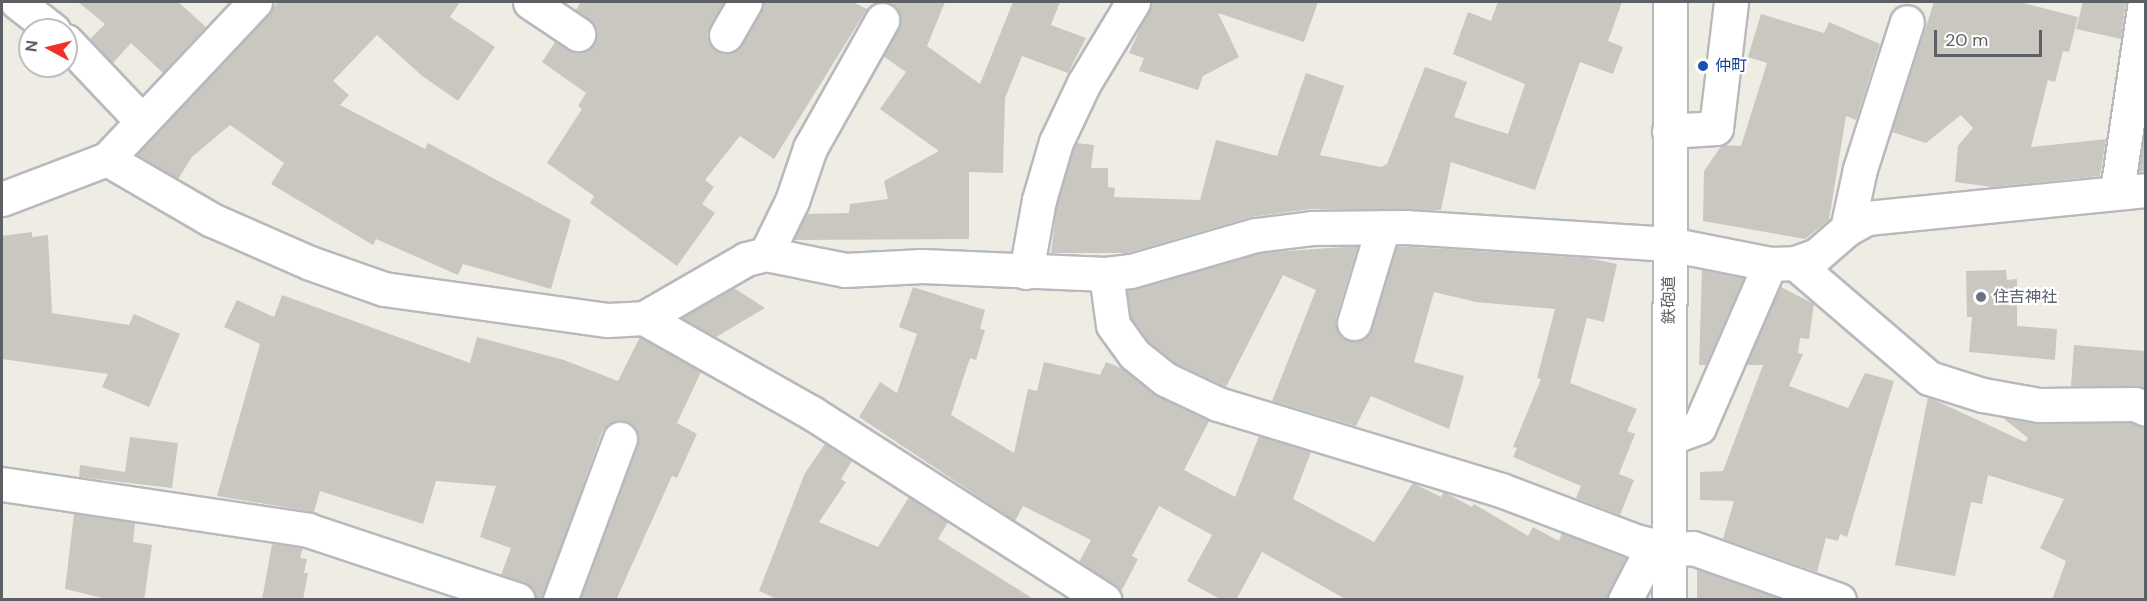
<!DOCTYPE html>
<html>
<head>
<meta charset="utf-8">
<style>
  body { margin:0 }
  #map { position:relative; width:2147px; height:601px; overflow:hidden; background:#efece3; font-family:"DM Sans","Noto Sans JP",sans-serif }
  div>[style] { position:absolute }
  .building>* { inset:0; background:#cac7c1 }
  .roads { filter:drop-shadow(2px 0 #b6babe) drop-shadow(-2px 0 #b6babe) drop-shadow(0 2px #b6babe) drop-shadow(0 -2px #b6babe) }
  .minor>* { height:33px; margin:-16.5px; padding:0 16.5px; transform-origin:16.5px; border-radius:16.5px; background:#fff }
  .dots>* { width:16px; height:16px; translate:-50% -50%; box-sizing:border-box; border:3px solid #fff; border-radius:50% }
  span { translate:-50% -50%; white-space:nowrap; text-align:center; line-height:1.15; -webkit-text-stroke:4.5px #fff; paint-order:stroke }
  .transit-label { font-size:16px; color:#164399 }
  .left { translate:0 -50%; text-align:left }
  .worship-label { font-size:16px; color:#5b616d }
  .street-label { font-size:16px; color:#5c6065 }
  .frame { position:absolute; inset:0; border:3px solid #5c6065; pointer-events:none }
  .north { position:absolute; left:18px; top:18px; width:60px; height:60px; box-sizing:border-box; background:#fff; border:2px solid #bebfc1; border-radius:50%; rotate:277deg; font-size:16px; font-weight:700; line-height:24px; text-align:center; color:#5c6065 }
  .north::after { content:''; display:block; margin:auto; width:21px; height:27px; background:#ef3229; clip-path:polygon(50% 0,100% 100%,50% 72%,0 100%) }
  .scale { position:absolute; left:1934px; top:30px; width:108px; height:27px; box-sizing:border-box; border:3px solid #5c6065; border-top:0; padding-left:8px; font-size:18px; line-height:21px; white-space:nowrap; color:#5c6065; -webkit-text-stroke:4px #fff; paint-order:stroke }
</style>
</head>
<body>
<div id="map">
  <div class="building">
    <i style="clip-path:polygon(78px 2px,178px 2px,206px 27px,163px 73px,131px 43px,113px 63px,90px 39px,105px 24px)"></i>
    <i style="clip-path:polygon(278px 2px,460px 2px,450px 17px,495px 47px,458px 101px,421px 75px,377px 35px,333px 81px,349px 95px,340px 105px,425px 149px,428px 143px,571px 220px,551px 289px,463px 264px,458px 275px,376px 239px,373px 245px,271px 184px,284px 163px,230px 125px,192px 157px,178px 179px,137px 155px)"></i>
    <i style="clip-path:polygon(581px 2px,724px 2px,707px 36px,716px 51px,725px 54px,742px 44px,764px 2px,853px 2px,867px 9px,774px 159px,740px 136px,705px 180px,714px 187px,702px 204px,715px 213px,677px 266px,590px 203px,594px 196px,547px 163px,582px 109px,578px 106px,586px 93px,542px 62px,555px 42px,577px 53px,594px 44px,594px 25px,576px 10px)"></i>
    <i style="clip-path:polygon(884px 2px,945px 2px,927px 46px,980px 84px,1013px 2px,1060px 2px,1051px 25px,1086px 38px,1068px 73px,1022px 56px,1005px 98px,1003px 173px,969px 172px,969px 239px,794px 240px,807px 214px,849px 213px,850px 204px,888px 199px,884px 181px,939px 151px,880px 109px,906px 72px,883px 56px,901px 20px,898px 10px)"></i>
    <i style="clip-path:polygon(1152px 2px,1318px 2px,1304px 42px,1218px 13px,1239px 57px,1203px 76px,1198px 90px,1139px 71px,1144px 58px,1129px 53px)"></i>
    <i style="clip-path:polygon(1498px 2px,1622px 2px,1608px 41px,1623px 47px,1613px 74px,1580px 62px,1535px 190px,1451px 162px,1441px 210px,1310px 209px,1251px 217px,1127px 253px,1051px 253px,1057px 204px,1076px 143px,1094px 145px,1091px 168px,1108px 168px,1108px 187px,1115px 188px,1114px 197px,1200px 200px,1216px 140px,1277px 156px,1306px 73px,1344px 86px,1320px 155px,1381px 167px,1387px 164px,1425px 67px,1467px 82px,1454px 117px,1508px 134px,1525px 84px,1453px 54px,1468px 12px,1491px 21px)"></i>
    <i style="clip-path:polygon(1934px 2px,2019px 2px,2078px 17px,2069px 52px,2063px 51px,2055px 82px,2048px 80px,2031px 147px,2106px 139px,2100px 176px,1993px 187px,1955px 182px,1958px 146px,1973px 128px,1961px 115px,1926px 143px,1892px 132px)"></i>
    <i style="clip-path:polygon(2083px 2px,2126px 2px,2121px 39px,2076px 29px)"></i>
    <i style="clip-path:polygon(1761px 14px,1824px 33px,1829px 22px,1880px 44px,1856px 120px,1846px 116px,1829px 220px,1805px 239px,1703px 221px,1704px 171px,1722px 145px,1741px 146px,1767px 63px,1748px 57px)"></i>
    <i style="clip-path:polygon(2144px 135px,2145px 171px,2139px 172px)"></i>
    <i style="clip-path:polygon(32px 232px,32px 237px,48px 235px,52px 313px,129px 325px,134px 314px,180px 334px,149px 407px,102px 387px,108px 374px,2px 359px,2px 236px)"></i>
    <i style="clip-path:polygon(1358px 246px,1336px 318px,1340px 335px,1349px 341px,1359px 341px,1372px 329px,1397px 246px,1588px 258px,1617px 264px,1604px 322px,1587px 318px,1570px 383px,1637px 409px,1627px 431px,1635px 434px,1619px 474px,1634px 480px,1620px 515px,1576px 498px,1581px 486px,1513px 457px,1517px 448px,1513px 447px,1541px 379px,1537px 378px,1555px 309px,1476px 302px,1434px 292px,1414px 362px,1464px 376px,1449px 429px,1371px 396px,1356px 426px,1272px 401px,1316px 290px,1283px 275px,1226px 387px,1175px 363px,1148px 341px,1131px 318px,1127px 290px,1260px 253px)"></i>
    <i style="clip-path:polygon(1702px 270px,1744px 278px,1706px 365px,1699px 365px)"></i>
    <i style="clip-path:polygon(2006px 270px,2007px 280px,2017px 279px,2017px 326px,2057px 329px,2055px 360px,1969px 352px,1972px 317px,1967px 317px,1966px 271px)"></i>
    <i style="clip-path:polygon(913px 287px,985px 310px,980px 329px,985px 330px,976px 360px,970px 358px,951px 415px,1014px 453px,1028px 389px,1037px 391px,1044px 362px,1100px 375px,1106px 362px,1125px 370px,1157px 396px,1209px 421px,1184px 470px,1235px 497px,1259px 436px,1311px 452px,1293px 499px,1374px 542px,1413px 483px,1441px 497px,1444px 492px,1472px 507px,1474px 504px,1528px 536px,1533px 527px,1559px 541px,1562px 533px,1626px 558px,1606px 600px,1347px 600px,1262px 552px,1236px 600px,1222px 600px,1187px 581px,1212px 535px,1159px 506px,1132px 556px,1138px 559px,1122px 590px,1079px 562px,1091px 540px,1023px 506px,1015px 521px,859px 417px,880px 382px,897px 393px,917px 334px,899px 327px)"></i>
    <i style="clip-path:polygon(1781px 287px,1814px 304px,1809px 339px,1800px 338px,1798px 353px,1803px 354px,1789px 386px,1848px 408px,1865px 373px,1894px 381px,1847px 537px,1840px 534px,1838px 541px,1826px 538px,1817px 572px,1723px 539px,1734px 501px,1700px 500px,1700px 472px,1723px 471px,1763px 365px,1746px 365px)"></i>
    <i style="clip-path:polygon(734px 288px,765px 308px,716px 337px,682px 318px)"></i>
    <i style="clip-path:polygon(282px 295px,470px 363px,477px 337px,564px 360px,618px 381px,640px 337px,701px 372px,677px 423px,697px 434px,677px 478px,672px 476px,616px 600px,580px 600px,638px 446px,635px 428px,626px 421px,609px 424px,602px 432px,542px 600px,536px 600px,532px 588px,524px 582px,501px 575px,511px 548px,480px 537px,496px 486px,436px 481px,423px 524px,320px 491px,314px 512px,217px 496px,260px 344px,224px 327px,237px 300px,274px 317px)"></i>
    <i style="clip-path:polygon(2074px 345px,2145px 351px,2145px 388px,2071px 386px)"></i>
    <i style="clip-path:polygon(1928px 397px,2025px 442px,2028px 438px,2003px 418px,2039px 424px,2131px 423px,2145px 427px,2145px 600px,2052px 600px,2066px 561px,2040px 548px,2064px 499px,1988px 475px,1982px 504px,1971px 502px,1955px 576px,1895px 565px)"></i>
    <i style="clip-path:polygon(130px 437px,178px 443px,172px 488px,79px 477px,80px 465px,125px 472px)"></i>
    <i style="clip-path:polygon(825px 444px,852px 461px,841px 479px,846px 482px,819px 522px,878px 547px,909px 497px,948px 522px,938px 539px,1035px 600px,779px 600px,759px 591px,805px 473px)"></i>
    <i style="clip-path:polygon(74px 514px,135px 523px,133px 542px,152px 545px,144px 600px,111px 600px,65px 589px)"></i>
    <i style="clip-path:polygon(272px 544px,303px 548px,300px 558px,307px 559px,304px 573px,308px 573px,303px 600px,262px 600px)"></i>
    <i style="clip-path:polygon(1697px 569px,1782px 600px,1697px 600px)"></i>
  </div>
  <div class="roads">
    <div class="minor">
      <i style="left:17px;top:2px;width:46px;rotate:37.9deg"></i>
      <i style="left:530px;top:2px;width:58px;rotate:33.7deg"></i>
      <i style="left:726px;top:35px;width:38px;rotate:-60deg"></i>
      <i style="left:66px;top:41px;width:109px;rotate:46.5deg"></i>
      <i style="left:1669px;top:131px;width:47px;rotate:-3.7deg"></i>
      <i style="left:1716px;top:128px;width:127px;rotate:-83.2deg"></i>
      <i style="left:107px;top:159px;width:121px;rotate:30.2deg"></i>
      <i style="left:212px;top:220px;width:107px;rotate:23.7deg"></i>
      <i style="left:310px;top:263px;width:78px;rotate:19.4deg"></i>
      <i style="left:384px;top:289px;width:226px;rotate:7.9deg"></i>
      <i style="left:608px;top:320px;width:36px;rotate:-3deg"></i>
      <i style="left:644px;top:318px;width:118px;rotate:-30deg"></i>
      <i style="left:746px;top:259px;width:21px;rotate:-14deg"></i>
      <i style="left:766px;top:254px;width:81px;rotate:11.4deg"></i>
      <i style="left:845px;top:270px;width:77px;rotate:-3deg"></i>
      <i style="left:922px;top:266px;width:184px;rotate:2.5deg"></i>
      <i style="left:1106px;top:274px;width:25px;rotate:-7deg"></i>
      <i style="left:1131px;top:271px;width:130px;rotate:-16.1deg"></i>
      <i style="left:1256px;top:235px;width:56px;rotate:-7.1deg"></i>
      <i style="left:1312px;top:228px;width:94px;rotate:-0.6deg"></i>
      <i style="left:1406px;top:227px;width:264px;rotate:3.7deg"></i>
      <i style="left:1669px;top:244px;width:103px;rotate:11.2deg"></i>
      <i style="left:1770px;top:264px;width:25px;rotate:-2deg"></i>
      <i style="left:1795px;top:263px;width:23px;rotate:-20deg"></i>
      <i style="left:1817px;top:255px;width:40px;rotate:-41deg"></i>
      <i style="left:1847px;top:229px;width:23px;rotate:-29deg"></i>
      <i style="left:1867px;top:218px;width:280px;rotate:-5.7deg"></i>
      <i style="left:2117px;top:191px;width:191px;rotate:-81.6deg"></i>
      <i style="left:2px;top:199px;width:112px;rotate:-20.9deg"></i>
      <i style="left:107px;top:159px;width:216px;rotate:-46.7deg"></i>
      <i style="left:1847px;top:229px;width:61px;rotate:-77.8deg"></i>
      <i style="left:1860px;top:169px;width:154px;rotate:-72.3deg"></i>
      <i style="left:766px;top:254px;width:59px;rotate:-63.9deg"></i>
      <i style="left:792px;top:201px;width:56px;rotate:-71.2deg"></i>
      <i style="left:810px;top:148px;width:147px;rotate:-60.6deg"></i>
      <i style="left:1795px;top:263px;width:177px;rotate:40.6deg"></i>
      <i style="left:1929px;top:378px;width:57px;rotate:17.5deg"></i>
      <i style="left:1983px;top:395px;width:57px;rotate:10.1deg"></i>
      <i style="left:2039px;top:405px;width:96px;rotate:-0.6deg"></i>
      <i style="left:2135px;top:404px;width:12px;rotate:24deg"></i>
      <i style="left:1026px;top:272px;width:73px;rotate:-79.8deg"></i>
      <i style="left:1039px;top:200px;width:60px;rotate:-73.7deg"></i>
      <i style="left:1056px;top:142px;width:65px;rotate:-64.6deg"></i>
      <i style="left:1084px;top:83px;width:95px;rotate:-58.8deg"></i>
      <i style="left:1106px;top:274px;width:51px;rotate:82.2deg"></i>
      <i style="left:1113px;top:325px;width:36px;rotate:54deg"></i>
      <i style="left:1134px;top:354px;width:40px;rotate:39deg"></i>
      <i style="left:1165px;top:379px;width:59px;rotate:25.3deg"></i>
      <i style="left:1218px;top:404px;width:296px;rotate:16.9deg"></i>
      <i style="left:1501px;top:490px;width:143px;rotate:20.8deg"></i>
      <i style="left:1635px;top:541px;width:35px;rotate:13deg"></i>
      <i style="left:1669px;top:549px;width:24px;rotate:-2deg"></i>
      <i style="left:1693px;top:548px;width:155px;rotate:19.6deg"></i>
      <i style="left:644px;top:318px;width:193px;rotate:29.5deg"></i>
      <i style="left:812px;top:413px;width:347px;rotate:32.6deg"></i>
      <i style="left:1354px;top:323px;width:100px;rotate:-73.2deg"></i>
      <i style="left:1669px;top:438px;width:32px;rotate:-20deg"></i>
      <i style="left:1699px;top:427px;width:178px;rotate:-66.5deg"></i>
      <i style="left:2px;top:484px;width:309px;rotate:8.5deg"></i>
      <i style="left:308px;top:530px;width:221px;rotate:18.4deg"></i>
      <i style="left:560px;top:600px;width:172px;rotate:-69.6deg"></i>
      <i style="left:1625px;top:600px;width:61px;rotate:-62.6deg"></i>
      <i style="left:1669px;top:600px;width:598px;rotate:-89.9deg"></i>
    </div>
  </div>
  <div class="dots">
    <i style="left:1703px;top:66px;background:#1a4fb4"></i>
    <i style="left:1981px;top:297px;background:#6b7280"></i>
  </div>
  <div class="transit-label">
    <span class="left" style="left:1715px;top:66px">仲町</span>
  </div>
  <div class="worship-label">
    <span class="left" style="left:1993px;top:297px">住吉神社</span>
  </div>
  <div class="street-label">
    <span style="left:1669px;top:300px;rotate:-90deg">鉄砲道</span>
  </div>
  <div class="frame"></div>
  <div class="north">N</div>
  <div class="scale">20 m</div>
</div>
</body>
</html>
